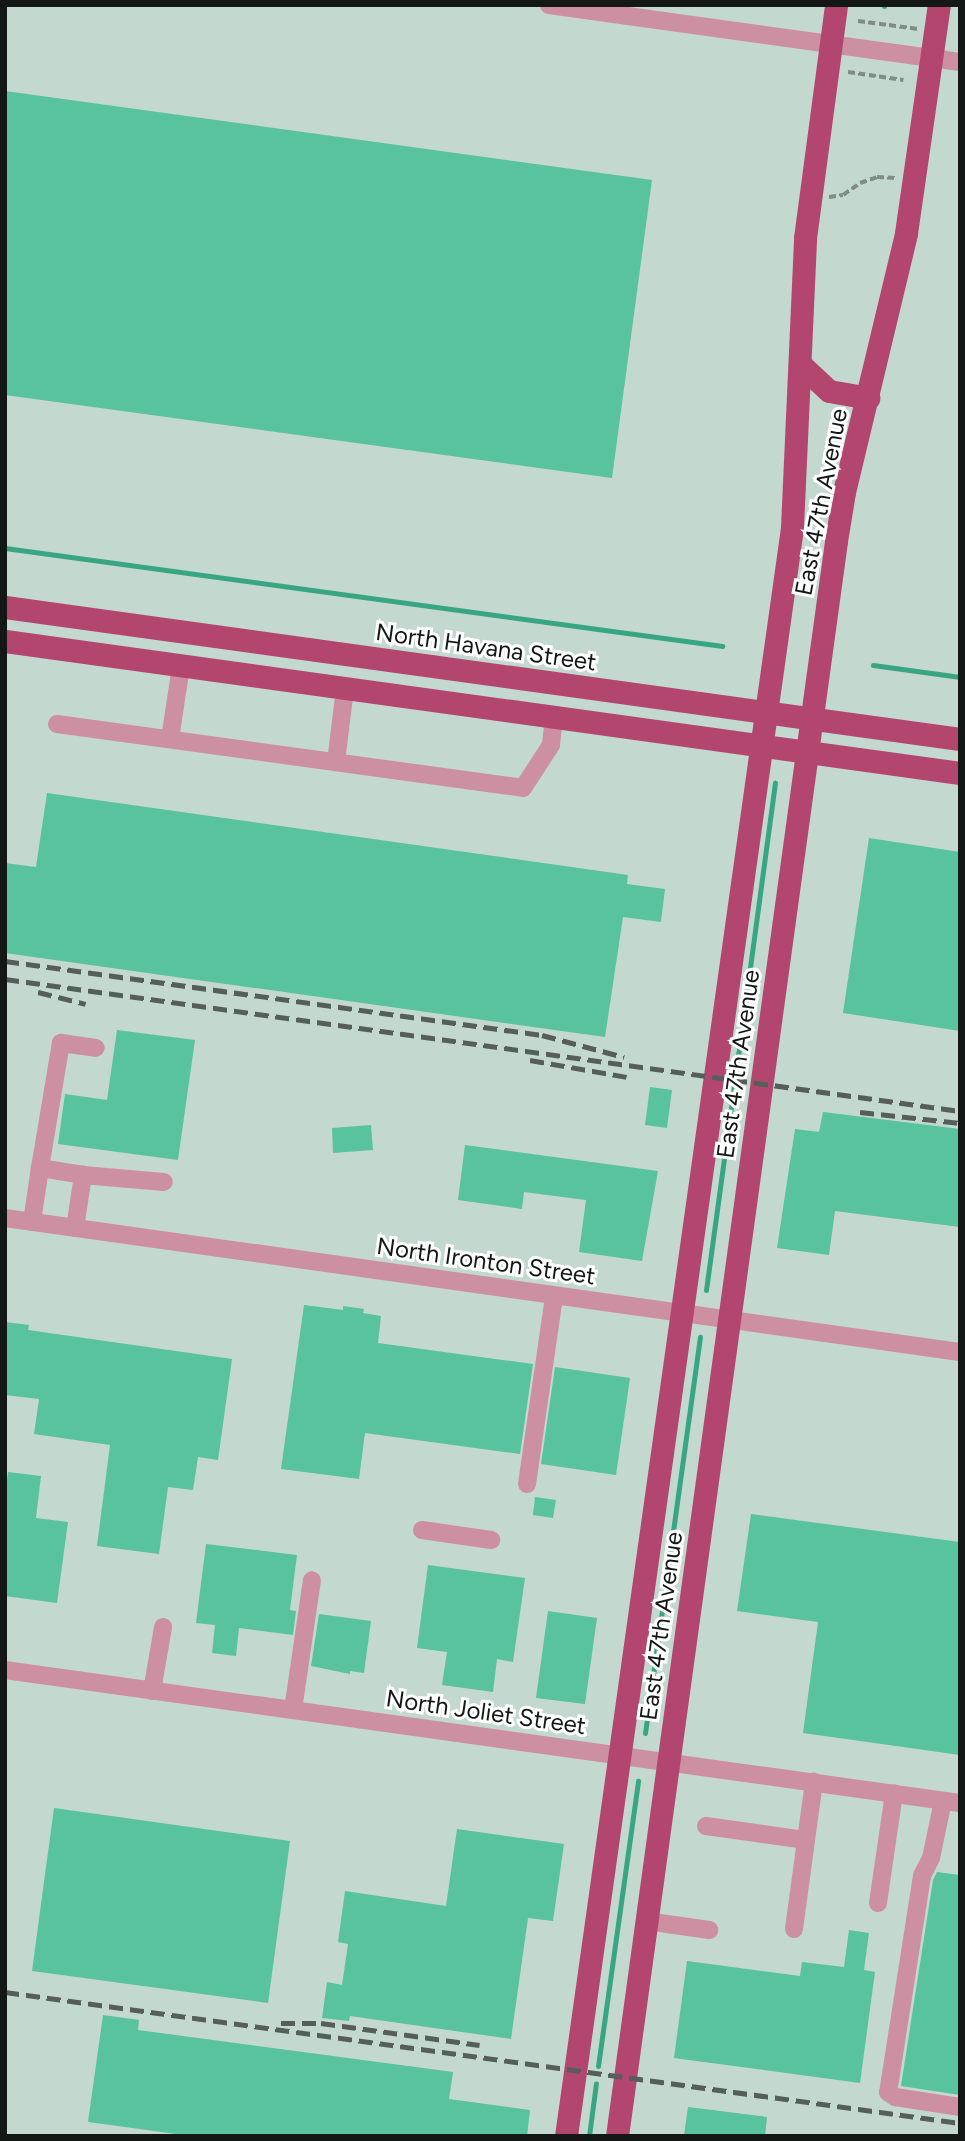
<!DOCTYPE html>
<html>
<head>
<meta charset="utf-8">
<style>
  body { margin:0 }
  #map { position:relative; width:965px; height:2141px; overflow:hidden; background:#d7e4de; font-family:Figtree,sans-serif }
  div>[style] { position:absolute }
  .built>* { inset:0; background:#c3d8cf }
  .stream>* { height:5px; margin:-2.5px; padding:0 2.5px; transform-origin:2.5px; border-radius:2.5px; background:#39a683 }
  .building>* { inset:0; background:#59c29e }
  .path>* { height:3.5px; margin-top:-1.75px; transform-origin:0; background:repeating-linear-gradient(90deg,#818b87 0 7px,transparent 0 10.5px) }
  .minor>* { height:18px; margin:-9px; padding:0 9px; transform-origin:9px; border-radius:9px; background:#cd90a2 }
  .major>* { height:23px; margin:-11.5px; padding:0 11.5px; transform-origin:11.5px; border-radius:11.5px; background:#b3466f }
  .rail>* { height:5px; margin-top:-2.5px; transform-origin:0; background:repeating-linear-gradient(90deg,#565e5b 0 14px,transparent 0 21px) }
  span { translate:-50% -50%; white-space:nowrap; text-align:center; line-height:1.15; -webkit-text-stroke:6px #fff; paint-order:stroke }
  .street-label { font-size:24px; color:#131816 }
  .frame { position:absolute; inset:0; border:7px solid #131816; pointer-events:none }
</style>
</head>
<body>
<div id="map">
  <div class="built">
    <i style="clip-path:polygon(5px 5px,960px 5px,960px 2136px,5px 2136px)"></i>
  </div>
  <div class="stream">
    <i style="left:884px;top:6px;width:1px;rotate:-90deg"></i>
    <i style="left:5px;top:548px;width:724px;rotate:7.78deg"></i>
    <i style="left:873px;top:665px;width:88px;rotate:7.9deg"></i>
    <i style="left:736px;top:1071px;width:291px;rotate:-82.3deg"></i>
    <i style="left:706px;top:1290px;width:206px;rotate:-82.2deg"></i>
    <i style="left:645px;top:1733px;width:400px;rotate:-82.1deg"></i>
    <i style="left:598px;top:2066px;width:288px;rotate:-82deg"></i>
    <i style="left:589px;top:2136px;width:53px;rotate:-82.5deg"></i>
  </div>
  <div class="building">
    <i style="clip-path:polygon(5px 91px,652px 180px,612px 478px,5px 395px)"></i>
    <i style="clip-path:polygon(47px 793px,628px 875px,627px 884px,665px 889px,661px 922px,623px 917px,605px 1037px,5px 953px,5px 863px,36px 867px)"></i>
    <i style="clip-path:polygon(869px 838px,960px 852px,960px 1031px,843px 1013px)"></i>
    <i style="clip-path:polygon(117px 1030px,195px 1040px,178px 1160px,58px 1144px,65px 1094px,107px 1100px)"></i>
    <i style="clip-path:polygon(650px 1087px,672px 1090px,667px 1128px,645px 1125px)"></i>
    <i style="clip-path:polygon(823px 1112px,960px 1129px,960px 1227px,835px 1211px,829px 1255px,777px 1248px,795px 1129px,819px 1132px)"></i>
    <i style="clip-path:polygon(371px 1125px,373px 1150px,333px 1153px,332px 1128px)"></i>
    <i style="clip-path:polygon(465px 1145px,658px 1171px,642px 1261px,579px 1252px,586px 1200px,524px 1192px,522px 1209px,458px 1200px)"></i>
    <i style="clip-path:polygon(304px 1305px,343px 1310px,343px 1306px,364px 1309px,363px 1313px,381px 1316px,378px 1343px,533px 1364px,520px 1454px,365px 1433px,359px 1479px,281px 1469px)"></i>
    <i style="clip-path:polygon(5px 1322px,29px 1325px,28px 1330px,232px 1359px,218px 1460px,198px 1457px,193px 1490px,168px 1487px,159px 1554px,97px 1546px,110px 1445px,34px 1434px,39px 1399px,5px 1395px)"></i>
    <i style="clip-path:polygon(555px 1367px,630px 1378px,616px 1475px,541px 1464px)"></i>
    <i style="clip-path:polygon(8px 1472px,41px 1476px,36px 1518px,68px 1522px,57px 1603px,5px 1596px,5px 1496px)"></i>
    <i style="clip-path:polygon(535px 1497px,556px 1500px,553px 1518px,533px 1515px)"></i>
    <i style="clip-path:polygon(751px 1514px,960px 1542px,960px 1755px,803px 1733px,818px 1622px,737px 1611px)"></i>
    <i style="clip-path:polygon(206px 1544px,297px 1555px,290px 1610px,296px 1611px,293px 1635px,239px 1628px,236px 1656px,212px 1653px,215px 1625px,196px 1623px)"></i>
    <i style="clip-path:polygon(428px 1565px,525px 1578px,513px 1662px,497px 1659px,493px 1692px,442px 1685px,447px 1652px,417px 1648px)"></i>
    <i style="clip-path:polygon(548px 1611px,597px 1618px,585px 1704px,536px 1698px)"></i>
    <i style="clip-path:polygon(319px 1614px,371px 1621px,364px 1673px,350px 1671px,350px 1674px,311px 1666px)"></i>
    <i style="clip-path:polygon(54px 1808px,290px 1841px,268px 2003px,32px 1971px)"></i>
    <i style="clip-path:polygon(457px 1829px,564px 1844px,553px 1921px,528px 1918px,511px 2039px,350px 2016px,349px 2021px,322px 2018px,327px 1982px,342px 1985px,348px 1944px,338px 1942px,345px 1891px,446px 1906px)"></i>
    <i style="clip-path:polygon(937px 1872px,960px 1875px,960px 2095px,901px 2086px,933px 1880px)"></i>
    <i style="clip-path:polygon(849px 1930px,869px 1933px,864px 1970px,875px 1972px,860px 2083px,674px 2058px,687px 1961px,800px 1976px,802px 1962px,844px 1967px)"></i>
    <i style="clip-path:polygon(103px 2015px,139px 2020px,138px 2030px,453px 2072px,449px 2099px,530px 2110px,527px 2136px,191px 2136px,88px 2122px)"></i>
    <i style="clip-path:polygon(688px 2107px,767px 2117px,765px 2136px,684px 2136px)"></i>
  </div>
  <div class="path">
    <i style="left:858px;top:21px;width:61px;rotate:7.6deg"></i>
    <i style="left:848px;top:72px;width:56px;rotate:8.3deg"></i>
    <i style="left:829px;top:197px;width:14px;rotate:-8deg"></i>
    <i style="left:843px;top:195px;width:21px;rotate:-35deg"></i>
    <i style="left:860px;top:183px;width:18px;rotate:-19deg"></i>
    <i style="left:877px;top:177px;width:19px;rotate:3deg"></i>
  </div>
  <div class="minor">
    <i style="left:549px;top:5px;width:415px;rotate:7.9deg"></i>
    <i style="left:57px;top:724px;width:470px;rotate:7.8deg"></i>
    <i style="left:523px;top:788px;width:51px;rotate:-56.9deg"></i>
    <i style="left:551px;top:745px;width:28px;rotate:-84deg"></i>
    <i style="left:170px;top:739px;width:74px;rotate:-81.4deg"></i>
    <i style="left:336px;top:762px;width:74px;rotate:-83deg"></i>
    <i style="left:83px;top:1175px;width:44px;rotate:-170.8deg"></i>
    <i style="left:40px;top:1168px;width:127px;rotate:-80.5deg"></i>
    <i style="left:61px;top:1043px;width:35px;rotate:8deg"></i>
    <i style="left:5px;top:1218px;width:964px;rotate:7.99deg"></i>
    <i style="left:32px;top:1222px;width:55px;rotate:-81.6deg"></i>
    <i style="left:75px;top:1228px;width:54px;rotate:-81.4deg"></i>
    <i style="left:83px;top:1175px;width:81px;rotate:4.9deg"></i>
    <i style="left:527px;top:1484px;width:190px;rotate:-81.8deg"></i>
    <i style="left:422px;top:1530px;width:70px;rotate:8.2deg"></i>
    <i style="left:5px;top:1670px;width:964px;rotate:7.93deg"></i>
    <i style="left:152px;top:1691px;width:65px;rotate:-80.2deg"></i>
    <i style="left:293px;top:1710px;width:131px;rotate:-81.7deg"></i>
    <i style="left:943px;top:1801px;width:58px;rotate:101.9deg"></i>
    <i style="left:931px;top:1858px;width:20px;rotate:117deg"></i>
    <i style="left:922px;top:1876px;width:219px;rotate:98.9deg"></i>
    <i style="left:888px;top:2092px;width:9px;rotate:36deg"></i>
    <i style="left:895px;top:2097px;width:66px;rotate:8.7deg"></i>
    <i style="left:706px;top:1826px;width:101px;rotate:8deg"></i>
    <i style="left:806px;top:1840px;width:59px;rotate:-82.1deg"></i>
    <i style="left:878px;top:1903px;width:111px;rotate:-81.7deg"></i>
    <i style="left:646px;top:1921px;width:64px;rotate:8.1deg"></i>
    <i style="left:794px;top:1929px;width:90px;rotate:-82.3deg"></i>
  </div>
  <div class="major">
    <i style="left:801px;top:365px;width:38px;rotate:43deg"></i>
    <i style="left:829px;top:391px;width:40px;rotate:10deg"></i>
    <i style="left:5px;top:607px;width:964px;rotate:7.87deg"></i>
    <i style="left:5px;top:641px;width:964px;rotate:7.87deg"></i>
    <i style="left:566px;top:2136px;width:1625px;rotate:-82deg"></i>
    <i style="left:792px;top:527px;width:289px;rotate:-87.4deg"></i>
    <i style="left:805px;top:238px;width:235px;rotate:-82.4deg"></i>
    <i style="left:617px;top:2136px;width:1610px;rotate:-82.18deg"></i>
    <i style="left:836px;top:541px;width:50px;rotate:-80.7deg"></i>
    <i style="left:844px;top:492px;width:266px;rotate:-76.5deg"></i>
    <i style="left:906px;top:233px;width:230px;rotate:-81.8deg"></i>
  </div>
  <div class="rail">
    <i style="left:5px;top:961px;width:542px;rotate:7.85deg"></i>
    <i style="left:542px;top:1035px;width:85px;rotate:15deg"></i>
    <i style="left:5px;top:979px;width:964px;rotate:7.87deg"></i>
    <i style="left:38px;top:992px;width:49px;rotate:14deg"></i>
    <i style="left:530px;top:1060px;width:98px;rotate:9.9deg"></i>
    <i style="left:860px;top:1112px;width:101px;rotate:6.3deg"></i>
    <i style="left:5px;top:1992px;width:964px;rotate:7.81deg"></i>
    <i style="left:281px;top:2023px;width:40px"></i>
    <i style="left:321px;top:2023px;width:160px;rotate:7.9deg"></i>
  </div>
  <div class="street-label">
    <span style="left:821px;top:502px;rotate:-79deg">East 47th Avenue</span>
    <span style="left:486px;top:647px;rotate:8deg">North Havana Street</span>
    <span style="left:738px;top:1064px;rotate:-82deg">East 47th Avenue</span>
    <span style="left:486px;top:1261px;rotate:8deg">North Ironton Street</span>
    <span style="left:661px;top:1626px;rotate:-82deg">East 47th Avenue</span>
    <span style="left:486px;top:1712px;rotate:8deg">North Joliet Street</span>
  </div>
  <div class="frame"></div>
</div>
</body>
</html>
